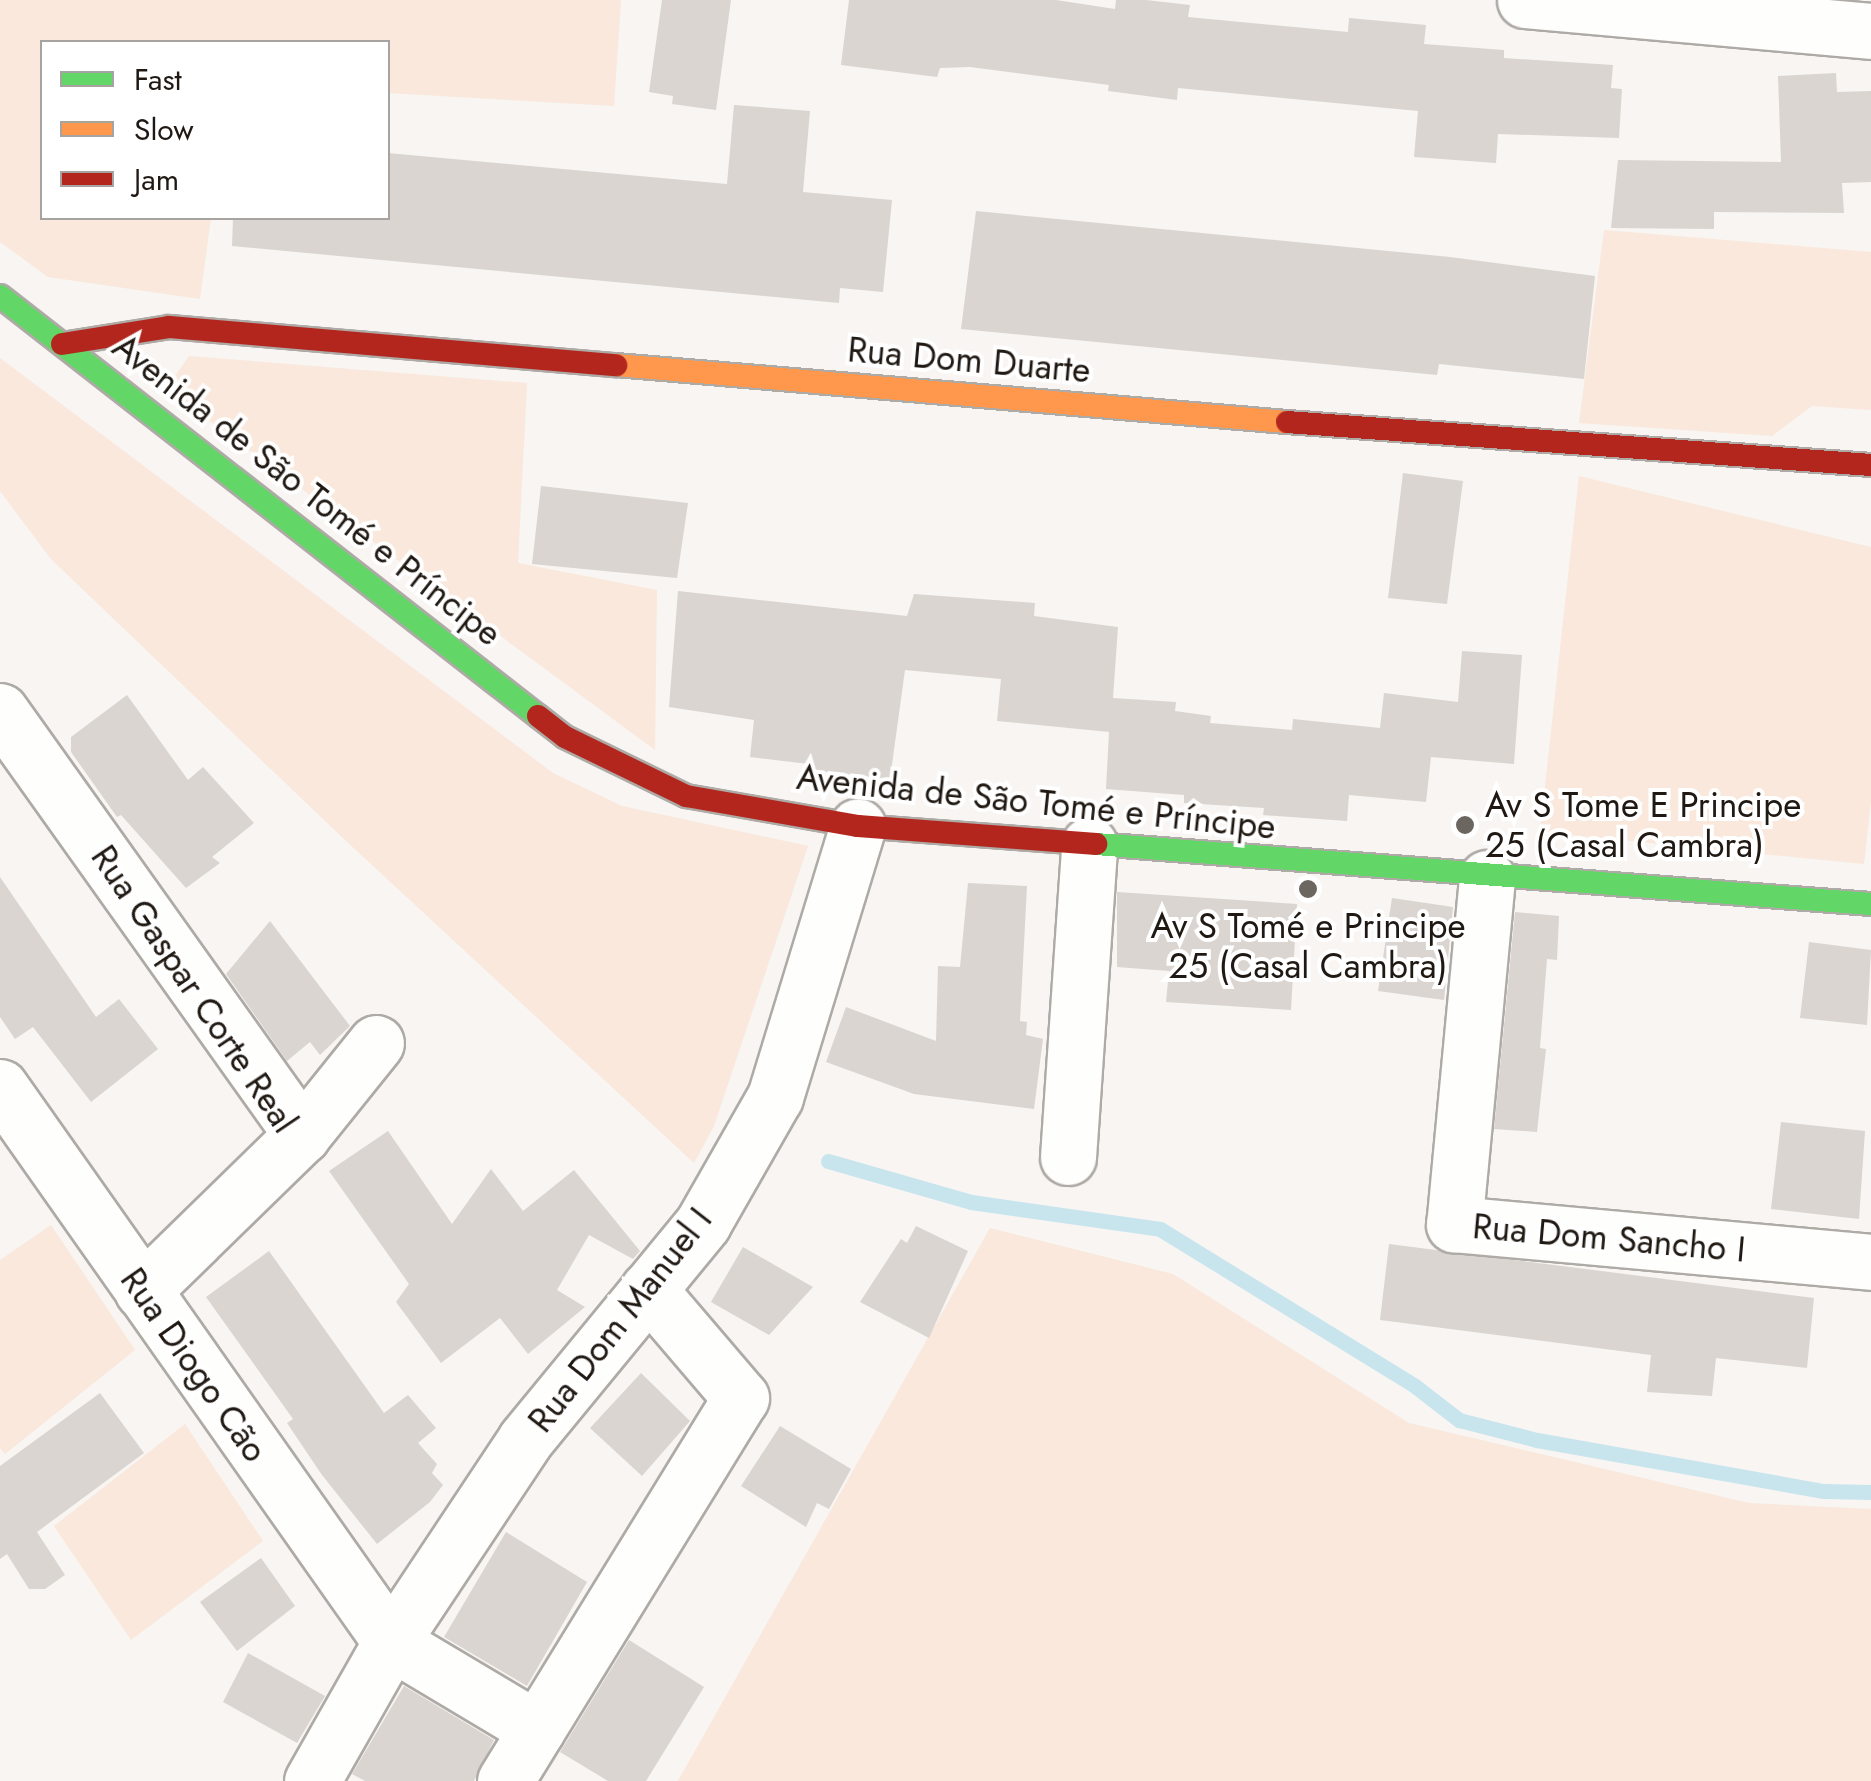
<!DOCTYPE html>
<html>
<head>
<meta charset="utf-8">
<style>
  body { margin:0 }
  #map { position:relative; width:1871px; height:1781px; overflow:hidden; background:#f8f5f2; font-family:Jost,sans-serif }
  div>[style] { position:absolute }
  .green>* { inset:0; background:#f9e8db }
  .stream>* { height:15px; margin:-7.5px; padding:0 7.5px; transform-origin:7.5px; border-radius:7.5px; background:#c8e5ee }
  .building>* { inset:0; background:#dad5d0 }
  .roads { filter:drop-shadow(2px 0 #aeaaa6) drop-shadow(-2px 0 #aeaaa6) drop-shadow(0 2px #aeaaa6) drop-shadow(0 -2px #aeaaa6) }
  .street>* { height:55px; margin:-27.5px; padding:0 27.5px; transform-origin:27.5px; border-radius:27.5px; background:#fefefd }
  .fast>* { height:22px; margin:-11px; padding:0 11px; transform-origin:11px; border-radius:11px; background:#63d668 }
  .slow>* { height:22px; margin:-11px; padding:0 11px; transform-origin:11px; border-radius:11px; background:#ff974d }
  .jam>* { height:22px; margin:-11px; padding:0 11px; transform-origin:11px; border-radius:11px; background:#b3261e }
  .dots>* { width:28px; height:28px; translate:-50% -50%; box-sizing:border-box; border:5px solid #fff; border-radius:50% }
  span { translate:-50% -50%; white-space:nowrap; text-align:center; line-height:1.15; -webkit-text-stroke:8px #fff; paint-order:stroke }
  .street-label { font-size:35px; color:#201913 }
  .poi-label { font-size:35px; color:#201913 }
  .left { translate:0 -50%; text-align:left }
  .legend { position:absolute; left:40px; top:40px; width:350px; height:180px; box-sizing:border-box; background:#fff; border:2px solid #a6a3a1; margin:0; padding:12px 18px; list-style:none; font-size:30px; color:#201913 }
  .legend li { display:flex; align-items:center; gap:20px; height:50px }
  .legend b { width:50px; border:2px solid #a6a3a1 }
</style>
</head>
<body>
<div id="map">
  <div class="green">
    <i style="clip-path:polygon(0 0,621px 0,614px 106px,388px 93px,388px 42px,42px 42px,42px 218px,211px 218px,200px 299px,48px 277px,0 242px)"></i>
    <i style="clip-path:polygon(1604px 230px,1871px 252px,1871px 410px,1812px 406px,1772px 436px,1579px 423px)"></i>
    <i style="clip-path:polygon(189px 356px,527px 383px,518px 563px,657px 590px,655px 750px,188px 405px,170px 383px)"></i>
    <i style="clip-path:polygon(0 358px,553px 773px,622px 806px,808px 846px,714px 1126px,694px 1163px,345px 840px,51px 559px,0 491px)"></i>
    <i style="clip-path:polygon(1579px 476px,1871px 547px,1871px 801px,1864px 864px,1540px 832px)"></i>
    <i style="clip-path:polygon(51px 1225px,135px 1350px,5px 1454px,0 1448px,0 1260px)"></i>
    <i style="clip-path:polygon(990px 1228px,1173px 1274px,1409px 1423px,1749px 1503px,1871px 1509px,1871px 1781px,678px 1781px)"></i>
    <i style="clip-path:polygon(185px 1424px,263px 1541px,131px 1640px,54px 1526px)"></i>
  </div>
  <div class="stream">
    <i style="left:828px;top:1161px;width:149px;rotate:16deg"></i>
    <i style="left:971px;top:1202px;width:191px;rotate:8.1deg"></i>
    <i style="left:1160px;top:1229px;width:299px;rotate:31.6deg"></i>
    <i style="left:1415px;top:1386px;width:56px;rotate:37.7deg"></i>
    <i style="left:1459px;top:1420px;width:81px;rotate:14.4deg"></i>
    <i style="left:1537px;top:1440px;width:291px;rotate:10.1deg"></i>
    <i style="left:1824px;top:1491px;width:47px;rotate:1.2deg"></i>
  </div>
  <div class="building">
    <i style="clip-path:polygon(662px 0,731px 0,716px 110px,672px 104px,673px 96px,649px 92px)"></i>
    <i style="clip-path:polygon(849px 0,1056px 0,1115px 9px,1116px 0,1146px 0,1190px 5px,1188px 17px,1348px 32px,1349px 18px,1426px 25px,1424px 44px,1504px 50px,1504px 58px,1613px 65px,1611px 88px,1622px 89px,1619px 138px,1498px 134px,1496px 163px,1414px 157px,1418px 111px,1178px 88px,1177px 100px,1108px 91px,1109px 85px,970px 67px,940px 68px,937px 77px,841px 65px)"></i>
    <i style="clip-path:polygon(1836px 73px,1837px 92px,1871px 91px,1871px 182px,1842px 183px,1844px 213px,1714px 212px,1714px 229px,1611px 228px,1618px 160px,1781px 162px,1778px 76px)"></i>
    <i style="clip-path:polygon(734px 105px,810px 111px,803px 192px,892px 200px,883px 292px,840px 288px,839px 303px,232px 246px,233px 218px,388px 218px,388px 153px,727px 184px)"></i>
    <i style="clip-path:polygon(976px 211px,1450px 257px,1595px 276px,1584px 379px,1439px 364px,1437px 375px,961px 329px)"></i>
    <i style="clip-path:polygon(1403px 473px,1463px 481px,1447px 604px,1388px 598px)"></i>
    <i style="clip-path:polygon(541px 486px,688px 503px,677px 578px,532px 564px)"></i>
    <i style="clip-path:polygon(678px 591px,907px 616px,914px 594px,1035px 603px,1034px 616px,1118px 627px,1113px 698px,1176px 702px,1175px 711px,1211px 716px,1210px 723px,1292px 730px,1293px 719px,1380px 728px,1384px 693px,1458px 702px,1462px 651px,1522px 655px,1514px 764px,1431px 757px,1426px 802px,1349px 795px,1347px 821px,1263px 815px,1264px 808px,1184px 803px,1184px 795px,1106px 789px,1109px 732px,997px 721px,1001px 679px,905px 670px,890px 779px,808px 770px,809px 764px,750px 757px,754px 720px,669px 707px)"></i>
    <i style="clip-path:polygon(127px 695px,188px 780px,203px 767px,254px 823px,212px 857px,220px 863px,186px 888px,121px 815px,117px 817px,71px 752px,71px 737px)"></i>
    <i style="clip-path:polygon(0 877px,96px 1017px,119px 999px,158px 1049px,91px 1102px,33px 1027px,15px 1039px,0 1017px)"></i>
    <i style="clip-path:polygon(968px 883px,1027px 886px,1020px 1021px,1027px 1022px,1026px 1035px,1043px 1039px,1034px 1109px,914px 1094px,826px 1062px,846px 1007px,936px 1041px,938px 966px,960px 967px)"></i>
    <i style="clip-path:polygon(1117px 892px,1297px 904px,1291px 1010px,1166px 1002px,1169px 971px,1117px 967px)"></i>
    <i style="clip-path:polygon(1392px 898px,1453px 907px,1444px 1000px,1378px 991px)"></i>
    <i style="clip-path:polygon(1515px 912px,1559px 916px,1557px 960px,1547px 959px,1540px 1048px,1546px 1049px,1537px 1132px,1494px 1129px)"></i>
    <i style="clip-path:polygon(270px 921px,350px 1026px,320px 1055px,310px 1042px,287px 1061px,226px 974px)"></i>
    <i style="clip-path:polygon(1809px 942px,1871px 950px,1867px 1025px,1800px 1018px)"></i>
    <i style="clip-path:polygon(1781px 1122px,1865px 1131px,1859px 1219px,1771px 1209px)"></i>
    <i style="clip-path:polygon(388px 1131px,452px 1224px,491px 1169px,523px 1211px,574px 1170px,640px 1251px,633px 1259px,589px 1235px,557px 1290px,585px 1307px,528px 1354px,500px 1318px,441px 1363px,396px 1302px,409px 1284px,329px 1171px)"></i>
    <i style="clip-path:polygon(916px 1226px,968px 1251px,929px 1338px,860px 1302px,901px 1239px,907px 1243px)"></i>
    <i style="clip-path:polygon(1389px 1244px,1814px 1298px,1807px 1368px,1716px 1358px,1712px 1396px,1647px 1392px,1651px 1355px,1380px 1320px)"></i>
    <i style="clip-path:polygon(743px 1247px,813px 1287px,769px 1335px,711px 1302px)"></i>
    <i style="clip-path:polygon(269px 1251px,384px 1413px,408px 1395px,436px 1428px,418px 1443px,437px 1464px,432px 1473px,443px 1485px,430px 1502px,377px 1544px,322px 1475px,287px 1423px,293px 1419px,206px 1297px)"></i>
    <i style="clip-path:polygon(641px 1373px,690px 1421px,642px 1476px,590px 1428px)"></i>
    <i style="clip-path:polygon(100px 1393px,144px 1453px,37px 1532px,65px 1575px,45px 1589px,29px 1589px,7px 1554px,0 1559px,0 1466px)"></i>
    <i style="clip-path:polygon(780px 1426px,851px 1469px,829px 1509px,817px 1503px,806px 1527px,741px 1486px)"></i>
    <i style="clip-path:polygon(506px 1532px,587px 1582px,527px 1686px,444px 1637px)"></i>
    <i style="clip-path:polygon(261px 1558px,295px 1606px,237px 1651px,200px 1602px)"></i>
    <i style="clip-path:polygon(629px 1640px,704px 1687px,646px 1781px,608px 1781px,560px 1752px)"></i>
    <i style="clip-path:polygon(248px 1653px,325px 1696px,297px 1743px,223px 1702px)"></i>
    <i style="clip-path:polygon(404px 1686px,494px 1740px,474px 1781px,365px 1781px,352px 1774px)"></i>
  </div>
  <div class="roads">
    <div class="street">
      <i style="left:1525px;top:0;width:347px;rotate:5.1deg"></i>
      <i style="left:0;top:711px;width:521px;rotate:54.54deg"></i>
      <i style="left:302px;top:1135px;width:223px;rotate:135.7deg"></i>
      <i style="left:1487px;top:878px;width:348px;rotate:95.4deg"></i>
      <i style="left:1454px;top:1224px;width:419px;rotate:5.2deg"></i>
      <i style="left:0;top:1087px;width:679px;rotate:54.84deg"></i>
      <i style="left:391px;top:1642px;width:170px;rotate:30.8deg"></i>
      <i style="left:302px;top:1135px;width:118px;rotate:-51.2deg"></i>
      <i style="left:1068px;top:1157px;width:313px;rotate:-86.1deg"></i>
      <i style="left:312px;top:1781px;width:160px;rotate:-60.4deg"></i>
      <i style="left:391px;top:1642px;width:242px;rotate:-56.4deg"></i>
      <i style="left:525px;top:1440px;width:281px;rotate:-50.6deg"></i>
      <i style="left:703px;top:1223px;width:145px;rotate:-60.3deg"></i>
      <i style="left:775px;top:1097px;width:283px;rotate:-73deg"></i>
      <i style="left:505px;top:1781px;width:450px;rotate:-58.4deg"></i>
      <i style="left:741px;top:1398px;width:143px;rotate:-130.5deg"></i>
    </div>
    <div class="fast">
      <i style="left:0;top:296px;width:683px;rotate:37.98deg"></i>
      <i style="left:1096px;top:844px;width:777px;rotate:4.43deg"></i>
    </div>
    <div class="slow">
      <i style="left:616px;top:365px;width:673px;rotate:4.86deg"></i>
    </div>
    <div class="jam">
      <i style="left:62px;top:344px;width:108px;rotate:-9deg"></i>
      <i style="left:169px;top:327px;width:449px;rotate:4.9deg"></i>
      <i style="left:1287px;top:422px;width:586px;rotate:4.21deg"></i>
      <i style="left:538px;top:716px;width:34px;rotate:38deg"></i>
      <i style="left:565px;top:737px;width:135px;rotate:26deg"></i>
      <i style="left:686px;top:796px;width:175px;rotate:9.9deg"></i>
      <i style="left:858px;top:826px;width:239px;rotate:4.3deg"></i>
    </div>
  </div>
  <div class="dots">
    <i style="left:1465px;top:825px;background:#6c6661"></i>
    <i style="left:1308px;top:889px;background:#6c6661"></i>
  </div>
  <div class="street-label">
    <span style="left:969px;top:360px;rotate:5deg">Rua Dom Duarte</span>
    <span style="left:307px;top:490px;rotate:38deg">Avenida de São Tomé e Príncipe</span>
    <span style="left:1036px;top:802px;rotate:6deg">Avenida de São Tomé e Príncipe</span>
    <span style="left:194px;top:989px;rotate:56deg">Rua Gaspar Corte Real</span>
    <span style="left:1609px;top:1238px;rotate:5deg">Rua Dom Sancho I</span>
    <span style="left:620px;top:1320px;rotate:-52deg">Rua Dom Manuel I</span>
    <span style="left:194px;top:1365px;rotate:55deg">Rua Diogo Cão</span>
  </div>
  <div class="poi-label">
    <span class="left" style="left:1485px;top:825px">Av S Tome E Principe<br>25 (Casal Cambra)</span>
    <span style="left:1308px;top:946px">Av S Tomé e Principe<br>25 (Casal Cambra)</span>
  </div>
  <ul class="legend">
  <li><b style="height:12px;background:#63d668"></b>Fast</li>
  <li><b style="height:12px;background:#ff974d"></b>Slow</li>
  <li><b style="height:12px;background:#b3261e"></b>Jam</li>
  </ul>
</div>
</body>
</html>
